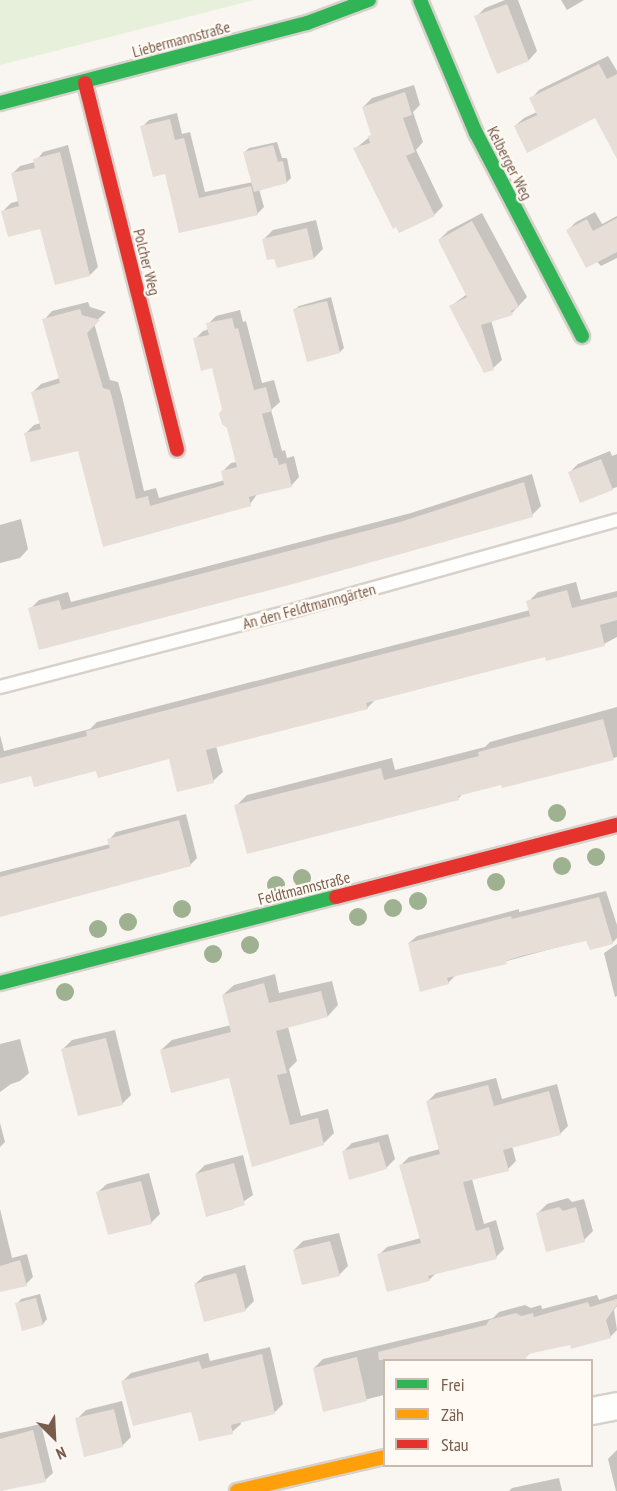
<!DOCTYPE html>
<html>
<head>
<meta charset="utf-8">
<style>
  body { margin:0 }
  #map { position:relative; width:617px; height:1491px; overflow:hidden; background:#f9f5f0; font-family:"PT Sans Narrow",sans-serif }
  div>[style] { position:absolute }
  .green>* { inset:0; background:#e7f0db }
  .shadow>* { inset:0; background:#0003 }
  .building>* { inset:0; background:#e6ded7 }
  .roads { filter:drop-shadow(2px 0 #d7d1cb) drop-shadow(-2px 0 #d7d1cb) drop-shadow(0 2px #d7d1cb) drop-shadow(0 -2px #d7d1cb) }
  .lane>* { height:12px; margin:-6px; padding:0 6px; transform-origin:6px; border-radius:6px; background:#fefefd }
  .street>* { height:26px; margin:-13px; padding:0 13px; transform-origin:13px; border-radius:13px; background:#fefefd }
  .fast>* { height:14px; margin:-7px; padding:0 7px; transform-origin:7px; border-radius:7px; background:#30b455 }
  .slow>* { height:14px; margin:-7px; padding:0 7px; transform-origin:7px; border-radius:7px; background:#ff9f0a }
  .jam>* { height:14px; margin:-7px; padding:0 7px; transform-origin:7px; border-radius:7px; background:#e5322d }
  .trees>* { width:18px; height:18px; margin:-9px; border-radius:50%; background:#9eb190 }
  span { translate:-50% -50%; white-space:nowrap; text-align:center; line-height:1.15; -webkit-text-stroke:4.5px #fffaf3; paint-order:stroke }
  .street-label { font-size:16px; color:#7a5c4d }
  .legend { position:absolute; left:383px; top:1359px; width:210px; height:108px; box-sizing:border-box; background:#fffaf3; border:2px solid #cabbb1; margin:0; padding:8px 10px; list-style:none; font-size:18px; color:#7a5c4d }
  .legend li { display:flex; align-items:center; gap:12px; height:30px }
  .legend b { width:30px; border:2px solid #cabbb1 }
  .north { position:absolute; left:24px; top:1407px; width:60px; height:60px; -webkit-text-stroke:4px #fffaf3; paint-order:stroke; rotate:156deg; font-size:16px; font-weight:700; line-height:24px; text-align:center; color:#7a5c4d }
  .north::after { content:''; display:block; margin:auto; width:21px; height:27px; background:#7a5c4d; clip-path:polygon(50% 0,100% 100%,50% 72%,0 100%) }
</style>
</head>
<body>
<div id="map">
  <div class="green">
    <i style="clip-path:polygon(0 0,254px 0,0 65px)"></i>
  </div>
  <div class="shadow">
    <i style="clip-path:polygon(505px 0,518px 0,537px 51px,529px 60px,497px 72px,476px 17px,485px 8px)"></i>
    <i style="clip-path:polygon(561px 0,584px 0,567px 10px)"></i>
    <i style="clip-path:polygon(608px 56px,617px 71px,617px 156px,596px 116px,515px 126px,524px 118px,537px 112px,531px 99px,539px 90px)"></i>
    <i style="clip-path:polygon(414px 85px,420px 105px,413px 112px,423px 142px,416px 150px,443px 206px,434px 215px,355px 149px,373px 134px,363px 107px,372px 98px)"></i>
    <i style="clip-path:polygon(177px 113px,182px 134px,190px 132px,205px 192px,253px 182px,245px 152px,249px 148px,277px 142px,282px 158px,287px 158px,291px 178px,287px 182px,259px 189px,264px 207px,257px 214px,181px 231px,166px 173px,142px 127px,149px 120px)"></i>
    <i style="clip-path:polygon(68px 145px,98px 267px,90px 275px,41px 227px,3px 211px,11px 203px,19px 201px,12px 174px,20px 166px,35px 162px,43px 152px)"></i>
    <i style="clip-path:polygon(595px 212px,602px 224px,617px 216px,617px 258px,601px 266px,568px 230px,576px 222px)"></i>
    <i style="clip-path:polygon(482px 213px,527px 297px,512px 313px,491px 320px,502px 360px,493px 368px,451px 306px,467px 294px,439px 240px,448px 231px)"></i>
    <i style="clip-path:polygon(316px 220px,323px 249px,314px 258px,275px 257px,264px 239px,273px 230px)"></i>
    <i style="clip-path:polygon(331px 297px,344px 348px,340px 352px,294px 310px,299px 306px)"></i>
    <i style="clip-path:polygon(88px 302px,90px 307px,106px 312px,94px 323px,110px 380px,118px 382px,122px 396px,144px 491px,156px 488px,159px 498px,225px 480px,223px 471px,231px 463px,237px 462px,213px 366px,195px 339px,203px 331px,209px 329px,208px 324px,216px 316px,240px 310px,243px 322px,246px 321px,262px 383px,274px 380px,280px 402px,271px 410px,282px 451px,285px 450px,287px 458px,294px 456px,299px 477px,291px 486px,258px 493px,250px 504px,104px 545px,79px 449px,26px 433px,34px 425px,41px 423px,33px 392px,41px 384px,60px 378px,44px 320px,52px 311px)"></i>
    <i style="clip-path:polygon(610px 451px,612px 456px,617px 454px,617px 487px,581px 501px,570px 472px,578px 464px)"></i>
    <i style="clip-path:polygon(532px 474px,541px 506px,532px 515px,40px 649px,30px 609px,39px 600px,68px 592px,71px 602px,411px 513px)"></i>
    <i style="clip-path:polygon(21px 519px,28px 549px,20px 558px,0 563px,0 525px)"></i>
    <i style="clip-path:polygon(576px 582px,581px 600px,617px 591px,617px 637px,604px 644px,546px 655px,376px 699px,367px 708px,216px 746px,223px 772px,213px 781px,170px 758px,97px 769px,32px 774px,0 783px,0 735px,4px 751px,90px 729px,97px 722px,530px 610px,528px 602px,538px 592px)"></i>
    <i style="clip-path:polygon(617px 707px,617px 757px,503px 786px,502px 783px,463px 793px,458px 799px,236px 806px,247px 795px,392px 758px,395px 770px,485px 747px,490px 742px)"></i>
    <i style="clip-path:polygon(186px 814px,197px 858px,190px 865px,0 915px,0 872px,110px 844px,109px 840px,116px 832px)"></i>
    <i style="clip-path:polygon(606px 891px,617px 925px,617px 938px,612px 943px,587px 939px,456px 975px,448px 983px,409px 943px,417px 936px,519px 909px,519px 912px)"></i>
    <i style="clip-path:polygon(617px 944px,617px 996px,615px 997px,604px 953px)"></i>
    <i style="clip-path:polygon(275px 974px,279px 993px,332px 981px,338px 1005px,328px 1016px,288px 1027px,297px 1061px,289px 1069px,301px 1116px,328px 1109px,334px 1133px,324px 1143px,253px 1165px,230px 1076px,161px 1050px,172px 1040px,231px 1025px,223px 995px,234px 985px)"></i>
    <i style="clip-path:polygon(115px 1030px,131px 1095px,122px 1104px,63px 1049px,72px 1040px)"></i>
    <i style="clip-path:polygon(20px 1039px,29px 1073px,20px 1081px,11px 1084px,0 1092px,0 1044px)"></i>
    <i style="clip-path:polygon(496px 1078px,502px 1099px,557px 1084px,568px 1126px,560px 1134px,512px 1146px,516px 1161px,508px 1169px,472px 1179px,484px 1224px,496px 1220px,504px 1249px,496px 1257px,436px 1273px,429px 1280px,379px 1255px,387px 1247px,421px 1238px,401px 1165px,409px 1157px,440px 1149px,428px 1101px,436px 1093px)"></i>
    <i style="clip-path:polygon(0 1123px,5px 1142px,0 1147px)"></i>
    <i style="clip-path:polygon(388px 1134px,395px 1159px,386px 1168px,343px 1152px,352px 1143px)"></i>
    <i style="clip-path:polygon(243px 1155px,253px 1195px,233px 1209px,207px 1216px,196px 1174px,205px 1165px)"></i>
    <i style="clip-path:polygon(149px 1173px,160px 1214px,151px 1223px,98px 1192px,107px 1184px)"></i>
    <i style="clip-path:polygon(568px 1198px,572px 1202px,584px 1199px,593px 1231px,584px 1240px,538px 1213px,547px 1204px)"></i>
    <i style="clip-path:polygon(0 1209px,12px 1258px,27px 1254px,33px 1277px,26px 1284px,0 1291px)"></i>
    <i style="clip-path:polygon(339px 1233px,348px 1266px,339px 1275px,294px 1250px,303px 1241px)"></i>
    <i style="clip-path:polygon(245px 1265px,254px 1301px,245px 1310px,195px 1284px,204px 1276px)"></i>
    <i style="clip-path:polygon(40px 1294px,47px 1319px,43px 1324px,23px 1329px,17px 1304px,21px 1299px)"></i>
    <i style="clip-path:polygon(617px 1294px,617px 1306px,614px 1310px,617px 1330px,610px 1337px,531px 1352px,525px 1358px,516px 1360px,384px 1360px,384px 1395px,324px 1410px,314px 1368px,323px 1359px,493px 1318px,499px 1312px,525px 1305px,531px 1308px,541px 1305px,542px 1309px,597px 1295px,599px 1300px)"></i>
    <i style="clip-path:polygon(270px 1347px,283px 1404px,275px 1412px,240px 1421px,241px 1424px,232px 1432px,192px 1410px,123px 1381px,131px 1373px,208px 1353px,210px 1361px)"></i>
    <i style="clip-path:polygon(122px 1401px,131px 1437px,122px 1446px,77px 1419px,86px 1410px)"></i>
    <i style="clip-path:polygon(41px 1424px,53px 1473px,45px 1480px,0 1491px,0 1433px)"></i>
    <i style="clip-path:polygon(617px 1450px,617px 1491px,616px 1491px,608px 1459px)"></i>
    <i style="clip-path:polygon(559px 1478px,562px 1491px,509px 1491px,512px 1488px)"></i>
  </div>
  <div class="building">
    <i style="clip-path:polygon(507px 4px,529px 61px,497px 74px,474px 16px)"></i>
    <i style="clip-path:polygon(599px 64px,607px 79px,617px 74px,617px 159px,595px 118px,527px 153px,514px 126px,537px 115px,529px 98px)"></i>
    <i style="clip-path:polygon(405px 92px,412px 115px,403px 118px,415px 152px,406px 156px,435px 216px,399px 233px,396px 227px,393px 229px,353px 148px,370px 143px,368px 136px,371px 135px,362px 107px)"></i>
    <i style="clip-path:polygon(170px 119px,175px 140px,184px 138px,199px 198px,251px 186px,258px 215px,179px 233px,165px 174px,153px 177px,140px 126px)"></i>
    <i style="clip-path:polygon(273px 145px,278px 162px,283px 161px,287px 183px,254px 192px,243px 152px)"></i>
    <i style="clip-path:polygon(60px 152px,90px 276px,55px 285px,40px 229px,8px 237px,1px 211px,19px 206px,11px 173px,35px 168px,33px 159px)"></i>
    <i style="clip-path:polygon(617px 218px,617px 252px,586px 268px,566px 230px,587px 219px,593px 231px)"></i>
    <i style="clip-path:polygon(472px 221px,519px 307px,511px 311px,513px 315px,481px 325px,494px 370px,484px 373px,449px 306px,467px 297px,438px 240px)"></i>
    <i style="clip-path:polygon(307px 228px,314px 259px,277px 268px,274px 259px,267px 260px,262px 239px)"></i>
    <i style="clip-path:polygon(327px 301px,340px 353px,307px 362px,293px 309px)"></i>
    <i style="clip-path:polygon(80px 309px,82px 315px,100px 320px,87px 333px,103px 388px,110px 390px,114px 405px,136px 499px,148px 496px,150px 506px,224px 485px,221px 471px,237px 467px,227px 428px,222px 424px,219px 414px,222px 409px,212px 368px,201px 371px,193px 338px,209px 335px,206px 323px,232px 318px,235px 329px,238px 328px,254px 390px,266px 387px,272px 411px,262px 414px,274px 458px,277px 458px,279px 465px,286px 463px,292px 487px,249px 497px,251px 506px,103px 547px,78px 451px,31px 462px,24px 433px,41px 429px,31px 392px,60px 383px,42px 319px)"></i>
    <i style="clip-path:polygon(601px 459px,613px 490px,580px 503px,568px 472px)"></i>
    <i style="clip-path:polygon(524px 482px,533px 517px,293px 584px,39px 650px,28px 608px,59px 600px,62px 610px,400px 522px)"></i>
    <i style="clip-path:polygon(567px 590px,572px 608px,617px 597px,617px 620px,600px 625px,605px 646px,546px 661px,545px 657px,366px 703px,368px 709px,206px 750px,214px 783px,177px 792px,169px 759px,98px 778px,96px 771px,34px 787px,31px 776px,0 784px,0 758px,87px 736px,86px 731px,530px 616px,526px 601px)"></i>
    <i style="clip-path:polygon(603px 719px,614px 760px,502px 788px,501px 785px,458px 796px,459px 800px,247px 854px,234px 805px,381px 768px,384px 780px,479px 756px,478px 752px)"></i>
    <i style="clip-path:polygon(179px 820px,191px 866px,0 917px,0 877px,110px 848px,107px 839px)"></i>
    <i style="clip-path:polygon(599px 897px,613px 944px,590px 950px,586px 941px,521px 956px,506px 961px,507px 964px,447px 978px,449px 984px,420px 992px,408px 943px,511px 916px,512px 919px)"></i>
    <i style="clip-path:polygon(264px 983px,269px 1003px,321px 991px,328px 1017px,276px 1031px,287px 1073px,277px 1075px,290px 1125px,318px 1118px,324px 1145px,252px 1167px,229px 1078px,171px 1093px,160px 1050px,231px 1032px,222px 995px)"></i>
    <i style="clip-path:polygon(106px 1038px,123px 1105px,78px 1116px,61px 1049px)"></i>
    <i style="clip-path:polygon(488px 1085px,494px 1106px,549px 1091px,561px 1135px,503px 1150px,509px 1171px,463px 1182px,476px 1231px,489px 1227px,497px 1259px,428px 1276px,430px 1281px,387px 1292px,377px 1254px,421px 1243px,399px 1165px,440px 1154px,426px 1101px)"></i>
    <i style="clip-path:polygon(379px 1142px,387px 1169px,349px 1180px,342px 1151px)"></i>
    <i style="clip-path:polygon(234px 1163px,245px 1205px,206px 1217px,195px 1174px)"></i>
    <i style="clip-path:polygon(141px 1181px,152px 1224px,108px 1235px,96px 1192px)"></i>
    <i style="clip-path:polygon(559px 1207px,563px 1211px,576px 1207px,585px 1242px,546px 1252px,536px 1213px)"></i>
    <i style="clip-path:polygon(330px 1241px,340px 1276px,302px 1285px,293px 1250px)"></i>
    <i style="clip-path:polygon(20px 1260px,27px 1286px,0 1292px,0 1266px)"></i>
    <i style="clip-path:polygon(236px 1273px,246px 1311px,204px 1322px,194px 1284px)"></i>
    <i style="clip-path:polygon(36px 1298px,43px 1325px,22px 1331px,15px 1303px)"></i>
    <i style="clip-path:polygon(617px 1299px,617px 1305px,606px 1320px,611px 1338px,571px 1349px,570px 1345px,528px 1354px,525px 1360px,379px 1360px,378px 1352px,486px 1325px,489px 1320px,516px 1313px,521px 1316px,533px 1313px,534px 1317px,588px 1302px,590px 1307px)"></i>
    <i style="clip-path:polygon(262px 1354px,275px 1414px,231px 1425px,233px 1434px,199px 1441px,191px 1412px,133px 1426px,121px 1381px,199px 1361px,202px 1369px)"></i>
    <i style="clip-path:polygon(357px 1357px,367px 1401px,323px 1412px,313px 1368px)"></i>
    <i style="clip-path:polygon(114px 1409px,123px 1447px,84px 1457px,75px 1418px)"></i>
    <i style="clip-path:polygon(33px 1430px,46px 1482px,0 1491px,0 1439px)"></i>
  </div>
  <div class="roads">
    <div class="lane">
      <i style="left:0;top:687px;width:290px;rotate:-14.6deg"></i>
      <i style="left:281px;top:614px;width:349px;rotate:-15.6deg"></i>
    </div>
    <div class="street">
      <i style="left:592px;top:1411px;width:25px;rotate:-11deg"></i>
    </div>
    <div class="fast">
      <i style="left:420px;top:0;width:144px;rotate:67.2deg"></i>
      <i style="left:476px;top:133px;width:229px;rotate:62.4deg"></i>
      <i style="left:0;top:103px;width:317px;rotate:-14.6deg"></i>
      <i style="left:307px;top:23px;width:66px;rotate:-20.4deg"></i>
      <i style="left:0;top:983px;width:347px;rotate:-14.4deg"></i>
    </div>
    <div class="slow">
      <i style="left:237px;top:1491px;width:151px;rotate:-13deg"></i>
    </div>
    <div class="jam">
      <i style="left:85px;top:83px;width:378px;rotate:75.9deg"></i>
      <i style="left:336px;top:897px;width:290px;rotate:-14.4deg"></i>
    </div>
  </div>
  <div class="trees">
    <i style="left:557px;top:813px"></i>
    <i style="left:596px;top:857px"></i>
    <i style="left:562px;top:866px"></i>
    <i style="left:302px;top:878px"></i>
    <i style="left:496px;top:882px"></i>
    <i style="left:276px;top:885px"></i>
    <i style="left:418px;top:901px"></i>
    <i style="left:393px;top:908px"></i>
    <i style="left:182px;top:909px"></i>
    <i style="left:358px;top:917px"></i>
    <i style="left:128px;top:922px"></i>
    <i style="left:98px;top:929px"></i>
    <i style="left:250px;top:945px"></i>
    <i style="left:213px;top:954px"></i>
    <i style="left:65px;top:992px"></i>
  </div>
  <div class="street-label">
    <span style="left:181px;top:39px;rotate:-15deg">Liebermannstraße</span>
    <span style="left:510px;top:163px;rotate:63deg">Kelberger Weg</span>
    <span style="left:147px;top:262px;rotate:76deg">Polcher Weg</span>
    <span style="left:309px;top:606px;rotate:-15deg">An den Feldtmanngärten</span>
    <span style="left:304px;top:888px;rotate:-14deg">Feldtmannstraße</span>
  </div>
  <ul class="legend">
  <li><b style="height:8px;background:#30b455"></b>Frei</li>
  <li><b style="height:8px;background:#ff9f0a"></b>Zäh</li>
  <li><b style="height:8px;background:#e5322d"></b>Stau</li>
  </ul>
  <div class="north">N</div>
</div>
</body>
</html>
